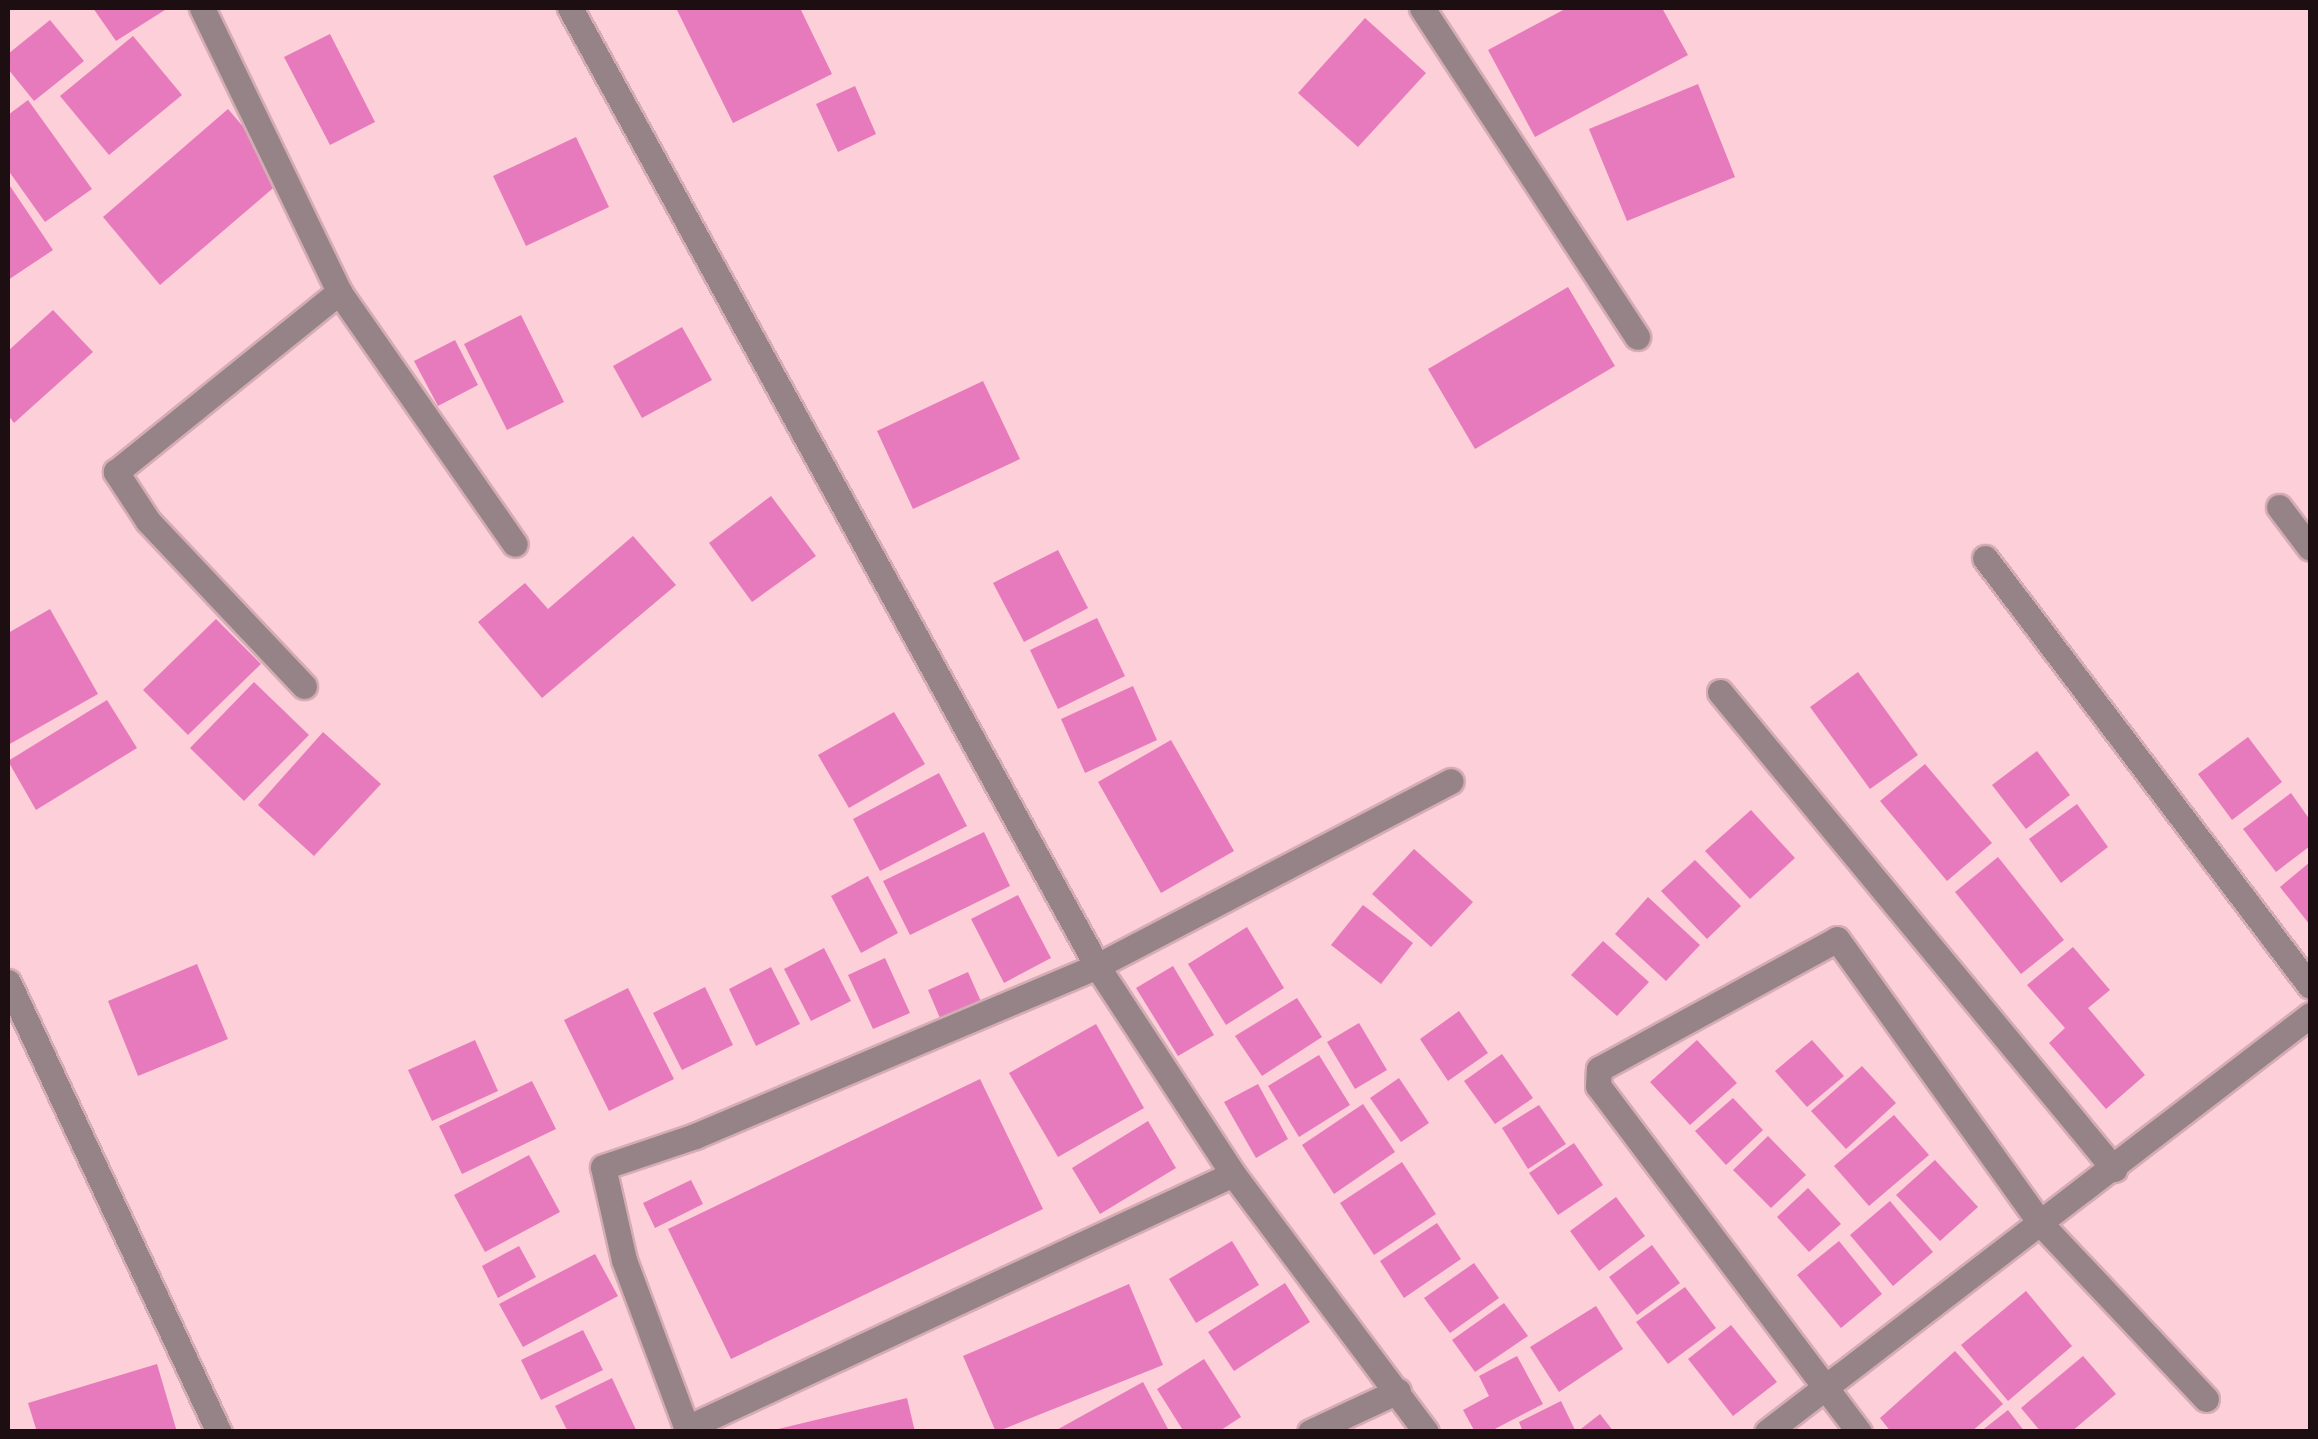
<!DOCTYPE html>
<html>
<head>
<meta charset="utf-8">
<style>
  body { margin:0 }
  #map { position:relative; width:2318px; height:1439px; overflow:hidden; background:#fdcfd8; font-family:Overpass,sans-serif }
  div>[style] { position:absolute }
  .building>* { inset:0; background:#e77abc }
  .roads { filter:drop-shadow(2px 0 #d5acb4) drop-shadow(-2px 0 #d5acb4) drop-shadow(0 2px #d5acb4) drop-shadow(0 -2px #d5acb4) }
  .street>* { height:25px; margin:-12.5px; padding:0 12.5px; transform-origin:12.5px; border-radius:12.5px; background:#968387 }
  span { translate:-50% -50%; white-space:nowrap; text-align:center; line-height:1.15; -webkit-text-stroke:9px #fee2e7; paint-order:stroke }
  .frame { position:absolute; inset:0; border:10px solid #1d0e12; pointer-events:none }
</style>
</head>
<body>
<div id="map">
  <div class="building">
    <i style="clip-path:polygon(93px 8px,168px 8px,116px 41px)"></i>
    <i style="clip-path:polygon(676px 8px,800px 8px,832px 74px,733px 123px)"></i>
    <i style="clip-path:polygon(1567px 8px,1662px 8px,1688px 55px,1535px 137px,1488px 50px)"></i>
    <i style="clip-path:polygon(1365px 18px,1426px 73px,1358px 147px,1298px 93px)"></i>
    <i style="clip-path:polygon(50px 20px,84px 61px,34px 101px,8px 69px,8px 54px)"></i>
    <i style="clip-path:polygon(330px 34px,375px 122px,330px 145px,284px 57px)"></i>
    <i style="clip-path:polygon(133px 36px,182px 95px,109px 155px,60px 96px)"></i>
    <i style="clip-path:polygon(1698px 84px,1735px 177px,1627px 221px,1589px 129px)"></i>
    <i style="clip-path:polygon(855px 86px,876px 134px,838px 152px,816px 104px)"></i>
    <i style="clip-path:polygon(28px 100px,92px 189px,45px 222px,8px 170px,8px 115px)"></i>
    <i style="clip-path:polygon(228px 109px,286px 177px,160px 285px,103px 217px)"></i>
    <i style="clip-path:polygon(576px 137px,609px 207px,526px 246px,493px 176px)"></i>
    <i style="clip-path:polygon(8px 183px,53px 250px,8px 280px)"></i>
    <i style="clip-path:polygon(1568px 287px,1615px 366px,1475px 449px,1428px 369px)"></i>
    <i style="clip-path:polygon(53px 310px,93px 352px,14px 423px,8px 415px,8px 351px)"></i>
    <i style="clip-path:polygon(521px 315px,564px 402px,507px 430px,464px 344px)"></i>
    <i style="clip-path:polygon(682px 327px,712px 380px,642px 418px,613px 366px)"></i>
    <i style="clip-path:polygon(455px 340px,478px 385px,438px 406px,414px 361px)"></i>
    <i style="clip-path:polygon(983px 381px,1020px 459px,913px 509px,877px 431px)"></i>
    <i style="clip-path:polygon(771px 496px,816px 556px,752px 602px,709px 543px)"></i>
    <i style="clip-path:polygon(633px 536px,676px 585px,542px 698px,478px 622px,525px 583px,548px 609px)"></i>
    <i style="clip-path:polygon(1058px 550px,1088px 608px,1024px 642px,993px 583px)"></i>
    <i style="clip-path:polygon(50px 609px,98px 694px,8px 745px,8px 633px)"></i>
    <i style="clip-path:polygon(1097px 618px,1125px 676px,1058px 709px,1030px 650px)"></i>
    <i style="clip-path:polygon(216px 619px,261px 664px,188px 735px,143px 690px)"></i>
    <i style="clip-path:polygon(1858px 672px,1918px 755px,1870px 789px,1810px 707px)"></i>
    <i style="clip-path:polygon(254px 682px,309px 735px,244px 801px,190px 748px)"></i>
    <i style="clip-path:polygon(1133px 686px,1157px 740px,1085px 773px,1061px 719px)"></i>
    <i style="clip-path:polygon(107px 700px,137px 748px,36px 810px,8px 761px)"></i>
    <i style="clip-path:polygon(894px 712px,925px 764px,849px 808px,818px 755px)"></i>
    <i style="clip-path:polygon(323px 732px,381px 784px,314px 856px,258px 805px)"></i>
    <i style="clip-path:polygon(2248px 737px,2282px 782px,2232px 820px,2198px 774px)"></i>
    <i style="clip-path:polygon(1171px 740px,1234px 851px,1161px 893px,1098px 782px)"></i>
    <i style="clip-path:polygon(2037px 751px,2070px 795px,2026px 829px,1992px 785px)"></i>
    <i style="clip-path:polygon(1925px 764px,1992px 843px,1947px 881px,1880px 801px)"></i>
    <i style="clip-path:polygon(939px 773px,967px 826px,880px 871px,853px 819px)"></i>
    <i style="clip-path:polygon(2291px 793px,2310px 820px,2310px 846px,2276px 872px,2243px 829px)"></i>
    <i style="clip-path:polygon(2077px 804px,2108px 847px,2061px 883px,2029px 839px)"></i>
    <i style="clip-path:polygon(1751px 810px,1795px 858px,1750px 899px,1705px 851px)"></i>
    <i style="clip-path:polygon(984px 832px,1010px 886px,910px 935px,883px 881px)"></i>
    <i style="clip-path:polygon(1414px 849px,1473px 902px,1431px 947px,1372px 894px)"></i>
    <i style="clip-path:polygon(1998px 857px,2064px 940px,2021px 974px,1955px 892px)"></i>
    <i style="clip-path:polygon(1695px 860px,1741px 906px,1707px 939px,1661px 891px)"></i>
    <i style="clip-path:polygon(2310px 862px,2310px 925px,2280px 887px)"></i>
    <i style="clip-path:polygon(868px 876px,898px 933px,861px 953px,831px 896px)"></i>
    <i style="clip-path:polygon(1018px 895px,1051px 958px,1004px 983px,971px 919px)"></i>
    <i style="clip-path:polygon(1648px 897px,1700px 945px,1666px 981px,1615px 934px)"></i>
    <i style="clip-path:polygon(1363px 905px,1413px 943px,1381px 984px,1331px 945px)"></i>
    <i style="clip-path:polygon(1247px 927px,1284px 988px,1226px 1025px,1188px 964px)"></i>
    <i style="clip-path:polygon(1603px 941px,1649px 982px,1617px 1016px,1571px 975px)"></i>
    <i style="clip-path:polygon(2073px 947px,2110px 990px,2088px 1008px,2145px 1075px,2106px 1109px,2049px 1043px,2065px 1028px,2027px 985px)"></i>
    <i style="clip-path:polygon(824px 948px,851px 1001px,811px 1021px,784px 969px)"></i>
    <i style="clip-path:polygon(885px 958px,910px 1013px,873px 1029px,848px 975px)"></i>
    <i style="clip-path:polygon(197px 964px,228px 1039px,138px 1076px,108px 1001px)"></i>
    <i style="clip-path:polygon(1173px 966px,1214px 1035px,1178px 1056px,1136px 988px)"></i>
    <i style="clip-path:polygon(771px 967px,800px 1024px,756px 1046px,729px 989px)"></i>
    <i style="clip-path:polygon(968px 972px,983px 1006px,943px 1025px,928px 990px)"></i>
    <i style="clip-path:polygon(705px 987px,733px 1045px,682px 1070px,653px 1013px)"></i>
    <i style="clip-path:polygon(628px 988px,674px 1079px,609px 1111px,564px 1020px)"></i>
    <i style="clip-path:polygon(1297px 998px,1322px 1037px,1262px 1076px,1235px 1036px)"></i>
    <i style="clip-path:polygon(1459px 1011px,1488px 1053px,1448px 1081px,1420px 1039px)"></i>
    <i style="clip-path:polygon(1359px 1023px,1387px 1070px,1355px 1089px,1327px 1042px)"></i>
    <i style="clip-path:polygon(1096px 1024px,1144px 1108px,1058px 1157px,1009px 1073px)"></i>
    <i style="clip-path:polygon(475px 1040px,498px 1091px,432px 1121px,408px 1070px)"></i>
    <i style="clip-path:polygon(1697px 1040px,1737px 1083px,1690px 1125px,1650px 1082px)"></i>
    <i style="clip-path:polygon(1812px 1040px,1844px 1076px,1807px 1107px,1775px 1071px)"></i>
    <i style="clip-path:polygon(1502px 1054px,1533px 1098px,1495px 1124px,1464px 1081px)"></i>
    <i style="clip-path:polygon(1319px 1055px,1350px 1105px,1299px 1137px,1268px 1086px)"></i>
    <i style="clip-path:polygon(1862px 1066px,1896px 1103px,1846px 1149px,1811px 1111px)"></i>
    <i style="clip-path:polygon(1399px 1078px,1429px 1123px,1401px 1142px,1370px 1098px)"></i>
    <i style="clip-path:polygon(980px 1079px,1043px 1209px,731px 1359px,668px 1229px)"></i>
    <i style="clip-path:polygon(532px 1081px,556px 1129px,462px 1174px,439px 1126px)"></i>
    <i style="clip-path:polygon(1258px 1084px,1288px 1139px,1256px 1158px,1224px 1102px)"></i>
    <i style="clip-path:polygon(1733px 1098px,1763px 1130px,1726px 1165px,1695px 1131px)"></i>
    <i style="clip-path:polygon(1363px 1104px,1395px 1152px,1334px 1194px,1302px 1145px)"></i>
    <i style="clip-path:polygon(1539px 1105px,1566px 1144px,1528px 1169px,1502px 1128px)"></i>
    <i style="clip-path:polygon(1894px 1115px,1929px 1155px,1869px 1206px,1834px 1166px)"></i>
    <i style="clip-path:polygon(1148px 1121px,1176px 1168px,1100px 1214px,1072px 1168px)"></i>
    <i style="clip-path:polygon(1768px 1136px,1806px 1175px,1771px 1208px,1733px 1170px)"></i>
    <i style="clip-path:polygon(1574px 1143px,1603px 1185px,1558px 1215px,1529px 1173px)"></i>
    <i style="clip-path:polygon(529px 1155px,560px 1212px,485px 1252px,454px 1195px)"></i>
    <i style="clip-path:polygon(1935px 1160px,1978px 1207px,1940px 1241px,1896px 1195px)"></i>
    <i style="clip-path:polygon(1402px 1162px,1436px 1214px,1374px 1255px,1340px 1203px)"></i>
    <i style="clip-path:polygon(691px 1180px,703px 1204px,655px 1228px,643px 1203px)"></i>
    <i style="clip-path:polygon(1808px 1188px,1841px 1224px,1809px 1252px,1777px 1217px)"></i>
    <i style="clip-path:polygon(1616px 1197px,1645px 1236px,1599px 1271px,1570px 1231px)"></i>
    <i style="clip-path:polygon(1890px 1201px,1933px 1252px,1893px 1286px,1850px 1235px)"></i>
    <i style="clip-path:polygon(1437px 1223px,1461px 1259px,1404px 1298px,1380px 1261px)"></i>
    <i style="clip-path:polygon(1232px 1241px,1259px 1285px,1196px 1323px,1169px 1279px)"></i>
    <i style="clip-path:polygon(1839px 1241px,1882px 1294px,1841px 1328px,1797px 1275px)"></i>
    <i style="clip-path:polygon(1652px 1245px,1680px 1283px,1637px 1315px,1609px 1277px)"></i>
    <i style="clip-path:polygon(519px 1246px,536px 1277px,498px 1298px,482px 1266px)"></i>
    <i style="clip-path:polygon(595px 1254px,618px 1296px,523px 1347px,499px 1304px)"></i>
    <i style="clip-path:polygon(1474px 1263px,1499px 1298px,1450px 1333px,1424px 1298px)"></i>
    <i style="clip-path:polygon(1285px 1283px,1310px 1322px,1234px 1371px,1208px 1332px)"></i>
    <i style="clip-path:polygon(1129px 1284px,1163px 1365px,996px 1432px,963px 1356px)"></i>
    <i style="clip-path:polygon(1685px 1287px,1716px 1328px,1668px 1364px,1636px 1322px)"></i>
    <i style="clip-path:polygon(2026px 1291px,2072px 1346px,2008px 1401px,1961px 1345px)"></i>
    <i style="clip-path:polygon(1504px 1303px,1528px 1336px,1475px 1372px,1452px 1340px)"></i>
    <i style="clip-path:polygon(1596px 1306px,1623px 1349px,1559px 1392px,1530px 1347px)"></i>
    <i style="clip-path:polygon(1731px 1325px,1777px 1382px,1733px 1416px,1688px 1359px)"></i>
    <i style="clip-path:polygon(583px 1330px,603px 1370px,541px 1400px,521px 1360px)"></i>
    <i style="clip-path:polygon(1955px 1351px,2003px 1404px,1971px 1432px,1891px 1432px,1880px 1418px)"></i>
    <i style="clip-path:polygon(1517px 1356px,1543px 1404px,1489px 1432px,1475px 1432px,1463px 1410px,1489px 1396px,1479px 1376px)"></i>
    <i style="clip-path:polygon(2083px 1356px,2116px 1394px,2071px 1432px,2041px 1432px,2021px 1408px)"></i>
    <i style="clip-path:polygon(1204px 1359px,1241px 1417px,1218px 1432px,1184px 1432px,1157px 1389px)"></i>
    <i style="clip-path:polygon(157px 1364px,177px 1432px,37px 1432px,28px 1403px)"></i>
    <i style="clip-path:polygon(612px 1378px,637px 1432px,568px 1432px,555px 1406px)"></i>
    <i style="clip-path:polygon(1143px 1382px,1168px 1429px,1053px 1432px)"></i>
    <i style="clip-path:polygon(907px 1398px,915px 1432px,774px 1432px,774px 1430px)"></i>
    <i style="clip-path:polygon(1561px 1401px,1575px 1430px,1523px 1432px,1519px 1422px)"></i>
    <i style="clip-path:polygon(2008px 1410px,2025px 1432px,1980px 1432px)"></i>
    <i style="clip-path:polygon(1600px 1414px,1614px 1432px,1577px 1432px)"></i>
  </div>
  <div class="roads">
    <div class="street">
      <i style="left:202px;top:8px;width:315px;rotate:64.2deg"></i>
      <i style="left:339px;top:292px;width:307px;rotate:55.1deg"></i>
      <i style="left:570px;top:8px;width:1093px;rotate:61.18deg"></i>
      <i style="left:1097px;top:966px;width:249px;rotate:56.8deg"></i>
      <i style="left:1233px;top:1174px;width:322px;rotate:53.2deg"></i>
      <i style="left:1422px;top:8px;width:393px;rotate:56.8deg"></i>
      <i style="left:2279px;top:507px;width:51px;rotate:52.9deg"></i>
      <i style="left:1985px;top:558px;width:537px;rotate:52.79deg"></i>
      <i style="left:304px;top:686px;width:227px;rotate:-133.4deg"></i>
      <i style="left:148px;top:521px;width:59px;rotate:-123.1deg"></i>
      <i style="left:116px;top:472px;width:287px;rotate:-38.9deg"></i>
      <i style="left:1720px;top:692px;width:619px;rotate:50.44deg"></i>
      <i style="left:8px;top:982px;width:497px;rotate:64.9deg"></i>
      <i style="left:687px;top:1428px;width:602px;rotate:-24.95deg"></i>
      <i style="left:688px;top:1432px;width:184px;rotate:-110.4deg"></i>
      <i style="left:624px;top:1260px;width:95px;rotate:-102.7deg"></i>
      <i style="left:603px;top:1167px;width:97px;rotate:-18.6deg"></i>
      <i style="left:695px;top:1136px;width:436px;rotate:-22.9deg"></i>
      <i style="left:1097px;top:966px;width:399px;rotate:-27.6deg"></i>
      <i style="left:1310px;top:1432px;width:97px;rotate:-25deg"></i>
      <i style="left:1767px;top:1432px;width:685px;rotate:-37.52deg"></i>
      <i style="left:1859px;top:1432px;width:433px;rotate:-127deg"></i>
      <i style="left:1598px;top:1086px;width:17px;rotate:-87deg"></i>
      <i style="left:1599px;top:1069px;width:271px;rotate:-28.6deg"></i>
      <i style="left:1837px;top:939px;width:352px;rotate:54.4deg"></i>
      <i style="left:2042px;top:1225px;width:239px;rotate:46.7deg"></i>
    </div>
  </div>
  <div class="frame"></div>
</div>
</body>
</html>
